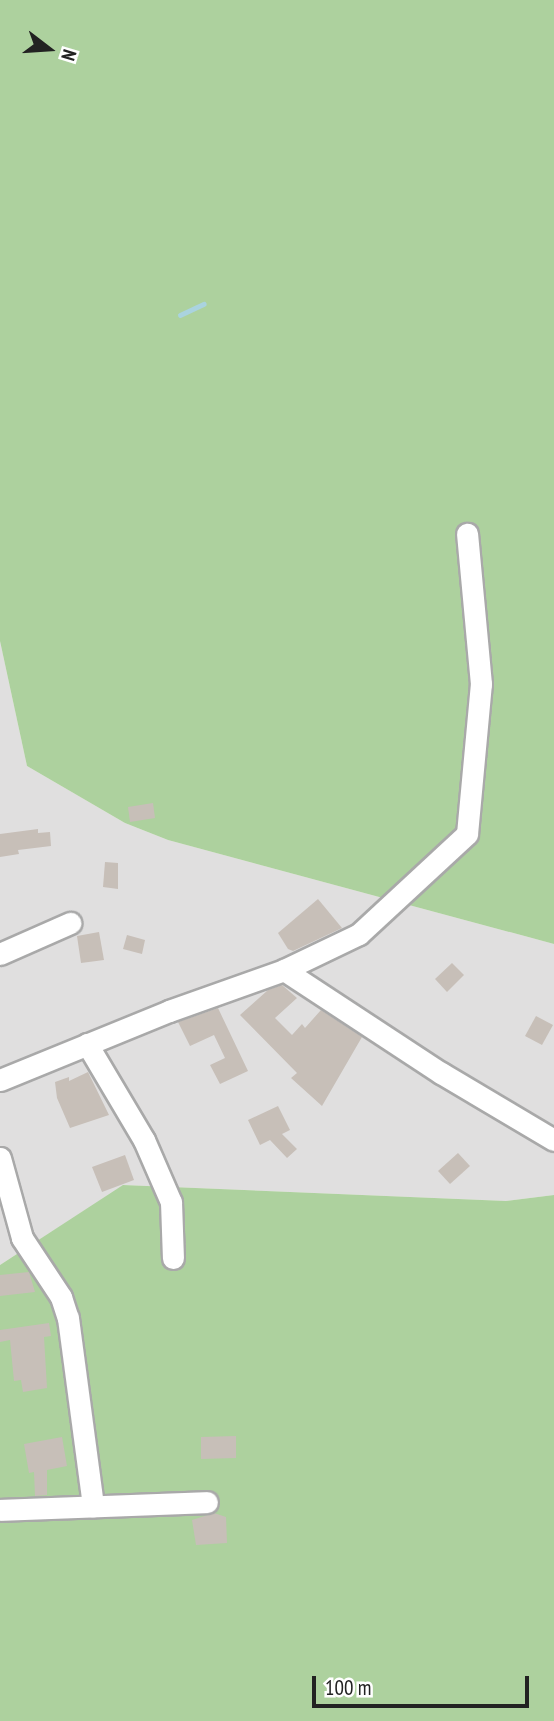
<!DOCTYPE html>
<html>
<head>
<meta charset="utf-8">
<style>
  body { margin:0 }
  #map { position:relative; width:554px; height:1721px; overflow:hidden; background:#f2efe9; font-family:"PT Sans Narrow",sans-serif }
  div>[style] { position:absolute }
  .residential>* { inset:0; background:#e0dfdf }
  .forest>* { inset:0; background:#add19e }
  .stream>* { height:4.5px; margin:-2.25px; padding:0 2.25px; transform-origin:2.25px; border-radius:2.25px; background:#aad3df }
  .building>* { inset:0; background:#c7bfb8 }
  .roads { filter:drop-shadow(2px 0 #a9a9a9) drop-shadow(-2px 0 #a9a9a9) drop-shadow(0 2px #a9a9a9) drop-shadow(0 -2px #a9a9a9) }
  .minor>* { height:21px; margin:-10.5px; padding:0 10.5px; transform-origin:10.5px; border-radius:10.5px; background:#fff }
  span { translate:-50% -50%; white-space:nowrap; text-align:center; line-height:1.15; -webkit-text-stroke:5px #fff; paint-order:stroke }
  .north { position:absolute; left:14px; top:14px; width:70px; height:70px; -webkit-text-stroke:5px #fff; paint-order:stroke; rotate:107deg; font-size:19px; font-weight:700; line-height:28px; text-align:center; color:#222 }
  .north::after { content:''; display:block; margin:auto; width:24px; height:32px; background:#222; clip-path:polygon(50% 0,100% 100%,50% 72%,0 100%) }
  .scale { position:absolute; left:312px; top:1676px; width:217px; height:32px; box-sizing:border-box; border:4px solid #222; border-top:0; padding-left:9px; font-size:21px; line-height:24px; white-space:nowrap; color:#222; -webkit-text-stroke:5px #fff; paint-order:stroke }
</style>
</head>
<body>
<div id="map">
  <div class="residential">
    <i style="clip-path:polygon(0 641px,27px 766px,125px 823px,168px 840px,554px 944px,554px 1195px,506px 1201px,124px 1185px,0 1265px)"></i>
  </div>
  <div class="forest">
    <i style="clip-path:polygon(0 0,554px 0,554px 944px,168px 840px,125px 823px,27px 766px,0 641px)"></i>
    <i style="clip-path:polygon(123px 1185px,506px 1201px,554px 1195px,554px 1721px,0 1721px,0 1265px)"></i>
  </div>
  <div class="stream">
    <i style="left:180px;top:315px;width:26px;rotate:-25deg"></i>
  </div>
  <div class="building">
    <i style="clip-path:polygon(153px 803px,155px 818px,130px 822px,128px 807px)"></i>
    <i style="clip-path:polygon(38px 829px,38px 833px,50px 832px,51px 846px,18px 850px,19px 854px,0 857px,0 834px)"></i>
    <i style="clip-path:polygon(105px 862px,118px 863px,118px 889px,103px 887px)"></i>
    <i style="clip-path:polygon(318px 899px,342px 928px,293px 951px,288px 949px,278px 933px)"></i>
    <i style="clip-path:polygon(99px 932px,104px 960px,81px 963px,77px 936px)"></i>
    <i style="clip-path:polygon(127px 935px,145px 940px,142px 954px,123px 949px)"></i>
    <i style="clip-path:polygon(452px 963px,464px 975px,447px 992px,435px 979px)"></i>
    <i style="clip-path:polygon(282px 985px,297px 998px,275px 1018px,292px 1035px,302px 1024px,305px 1028px,321px 1010px,362px 1037px,322px 1106px,291px 1078px,297px 1073px,240px 1015px,268px 990px)"></i>
    <i style="clip-path:polygon(218px 1008px,248px 1071px,220px 1084px,210px 1065px,225px 1058px,214px 1035px,190px 1046px,178px 1022px)"></i>
    <i style="clip-path:polygon(536px 1016px,553px 1025px,542px 1045px,525px 1036px)"></i>
    <i style="clip-path:polygon(88px 1072px,109px 1115px,70px 1128px,57px 1098px,55px 1082px,69px 1077px,69px 1081px)"></i>
    <i style="clip-path:polygon(278px 1106px,290px 1130px,282px 1134px,297px 1149px,287px 1158px,270px 1140px,260px 1145px,248px 1120px)"></i>
    <i style="clip-path:polygon(458px 1153px,470px 1166px,450px 1184px,438px 1171px)"></i>
    <i style="clip-path:polygon(125px 1155px,134px 1180px,102px 1192px,92px 1167px)"></i>
    <i style="clip-path:polygon(29px 1272px,35px 1292px,0 1296px,0 1275px)"></i>
    <i style="clip-path:polygon(49px 1323px,51px 1336px,44px 1337px,47px 1388px,23px 1392px,21px 1380px,14px 1381px,10px 1340px,0 1342px,0 1330px)"></i>
    <i style="clip-path:polygon(236px 1436px,236px 1458px,201px 1459px,201px 1437px)"></i>
    <i style="clip-path:polygon(62px 1437px,67px 1466px,47px 1470px,47px 1495px,35px 1496px,34px 1472px,29px 1473px,24px 1444px)"></i>
    <i style="clip-path:polygon(214px 1513px,226px 1517px,227px 1543px,196px 1545px,192px 1520px)"></i>
  </div>
  <div class="roads">
    <div class="minor">
      <i style="left:0;top:954px;width:77px;rotate:-23.9deg"></i>
      <i style="left:284px;top:970px;width:188px;rotate:33.3deg"></i>
      <i style="left:441px;top:1073px;width:131px;rotate:30.7deg"></i>
      <i style="left:87px;top:1044px;width:112px;rotate:59.3deg"></i>
      <i style="left:144px;top:1140px;width:68px;rotate:66.5deg"></i>
      <i style="left:171px;top:1202px;width:56px;rotate:88deg"></i>
      <i style="left:0;top:1080px;width:183px;rotate:-22.2deg"></i>
      <i style="left:169px;top:1011px;width:122px;rotate:-19.6deg"></i>
      <i style="left:284px;top:970px;width:83px;rotate:-25.6deg"></i>
      <i style="left:359px;top:934px;width:147px;rotate:-42.8deg"></i>
      <i style="left:467px;top:834px;width:151px;rotate:-84.7deg"></i>
      <i style="left:481px;top:684px;width:151px;rotate:-95.3deg"></i>
      <i style="left:0;top:1158px;width:83px;rotate:74.6deg"></i>
      <i style="left:22px;top:1238px;width:71px;rotate:56.5deg"></i>
      <i style="left:61px;top:1297px;width:22px;rotate:72deg"></i>
      <i style="left:68px;top:1318px;width:190px;rotate:82.4deg"></i>
      <i style="left:0;top:1510px;width:207px;rotate:-2.2deg"></i>
    </div>
  </div>
  <div class="north">N</div>
  <div class="scale">100 m</div>
</div>
</body>
</html>
